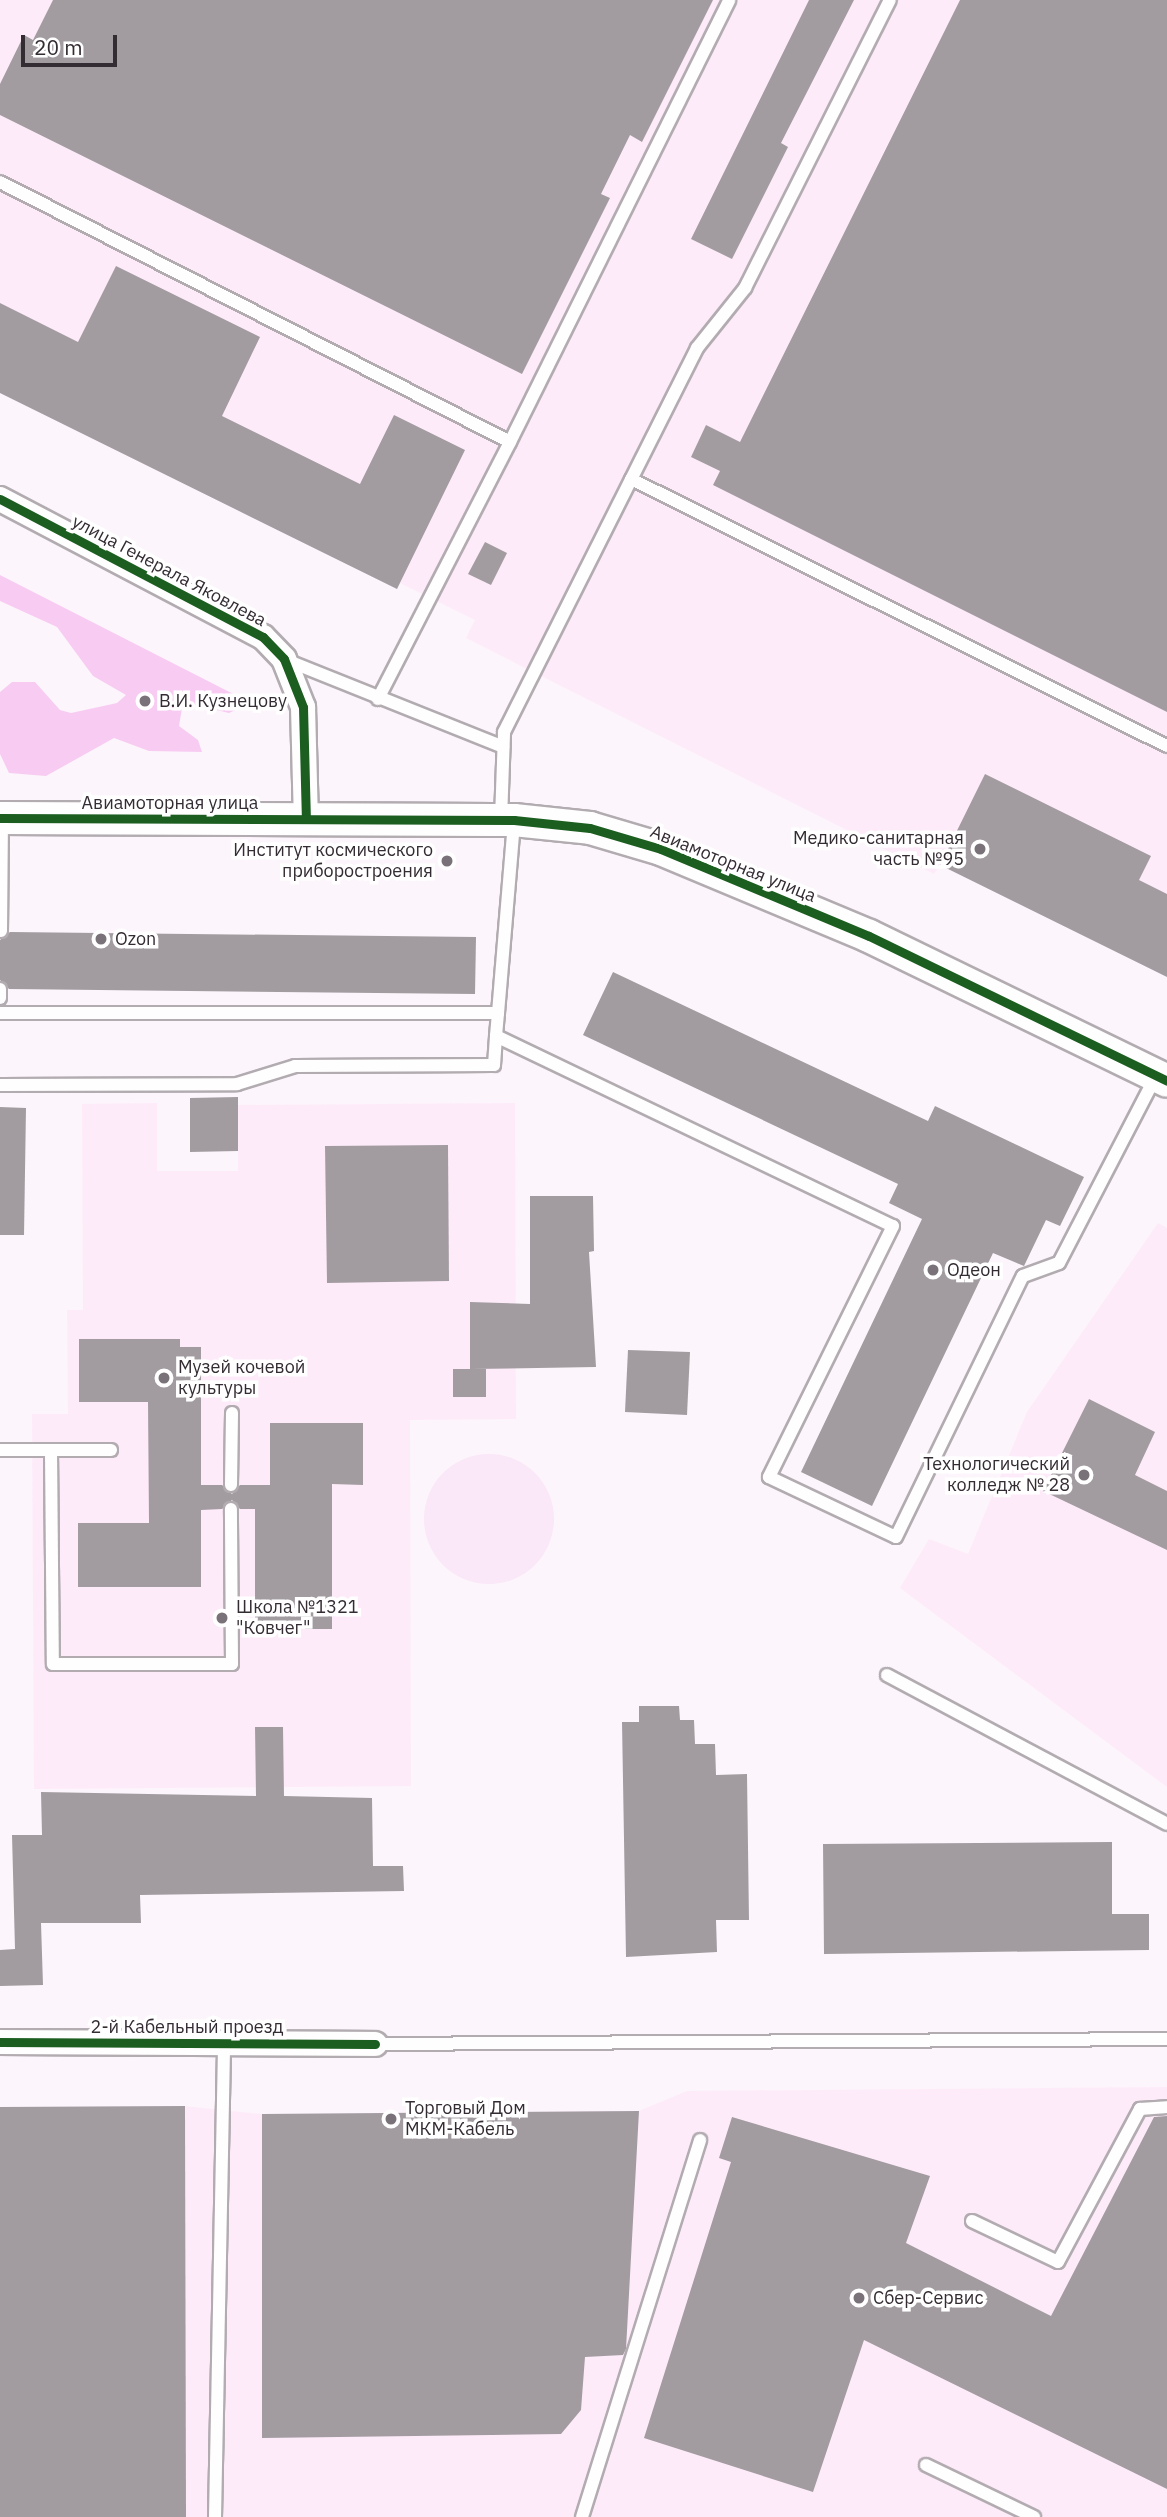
<!DOCTYPE html>
<html>
<head>
<meta charset="utf-8">
<style>
  body { margin:0 }
  #map { position:relative; width:1167px; height:2517px; overflow:hidden; background:#fcf5fb; font-family:"IBM Plex Sans",sans-serif }
  div>[style] { position:absolute }
  .built>* { inset:0; background:#feebfa }
  .green>* { inset:0; background:#fae7f8 }
  .round { border-radius:50% }
  .forest>* { inset:0; background:#f8ccf2 }
  .building>* { inset:0; background:#a29ca1 }
  .roads { filter:drop-shadow(2px 0 #b2acb1) drop-shadow(-2px 0 #b2acb1) drop-shadow(0 2px #b2acb1) drop-shadow(0 -2px #b2acb1) }
  .service>* { height:12px; margin:-6px; padding:0 6px; transform-origin:6px; border-radius:6px; background:#fffefe }
  .minor>* { height:24px; margin:-12px; padding:0 12px; transform-origin:12px; border-radius:12px; background:#fffefe }
  .tertiary>* { height:32px; margin:-16px; padding:0 16px; transform-origin:16px; border-radius:16px; background:#fffefe }
  .cycleway>* { height:9px; margin:-4.5px; padding:0 4.5px; transform-origin:4.5px; border-radius:4.5px; background:#1b5e20 }
  .dots>* { width:19px; height:19px; translate:-50% -50%; box-sizing:border-box; border:4px solid #fff; border-radius:50% }
  span { translate:-50% -50%; white-space:nowrap; text-align:center; line-height:1.15; -webkit-text-stroke:7px #fff; paint-order:stroke }
  .street-label { font-size:18px; color:#342c33 }
  .poi-label { font-size:18px; color:#342c33 }
  .left { translate:0 -50%; text-align:left }
  .right { translate:-100% -50%; text-align:right }
  .scale { position:absolute; left:21px; top:35px; width:96px; height:32px; box-sizing:border-box; border:4px solid #342c33; border-top:0; padding-left:9px; font-size:21px; line-height:24px; white-space:nowrap; color:#342c33; -webkit-text-stroke:5px #fff; paint-order:stroke }
</style>
</head>
<body>
<div id="map">
  <div class="built">
    <i style="clip-path:polygon(0 0,1167px 0,1167px 977px,940px 865px,934px 874px,466px 638px,475px 620px,400px 583px,397px 589px,0 393px)"></i>
    <i style="clip-path:polygon(157px 1103px,157px 1171px,238px 1171px,238px 1105px,515px 1103px,516px 1419px,410px 1420px,411px 1786px,34px 1789px,32px 1414px,68px 1414px,67px 1310px,83px 1310px,82px 1104px)"></i>
    <i style="clip-path:polygon(1158px 1223px,1167px 1228px,1167px 1787px,900px 1588px,929px 1539px,968px 1554px,1027px 1412px)"></i>
    <i style="clip-path:polygon(1167px 2087px,1167px 2517px,0 2517px,0 2107px,184px 2106px,262px 2114px,639px 2111px,687px 2091px)"></i>
  </div>
  <div class="green">
    <i class="round" style="left:424px;top:1454px;width:130px;height:130px"></i>
  </div>
  <div class="forest">
    <i style="clip-path:polygon(0 575px,251px 703px,229px 713px,183px 702px,179px 726px,198px 740px,202px 752px,149px 751px,114px 738px,46px 776px,9px 773px,0 754px,0 692px,12px 682px,35px 682px,60px 710px,71px 713px,117px 703px,126px 695px,93px 676px,57px 627px,0 601px)"></i>
  </div>
  <div class="building">
    <i style="clip-path:polygon(53px 0,713px 0,642px 142px,630px 135px,601px 194px,610px 198px,522px 374px,0 115px,0 84px,24px 35px,33px 40px)"></i>
    <i style="clip-path:polygon(809px 0,854px 0,781px 143px,788px 147px,732px 259px,691px 239px)"></i>
    <i style="clip-path:polygon(960px 0,1167px 0,1167px 712px,713px 485px,720px 471px,691px 457px,706px 425px,740px 442px)"></i>
    <i style="clip-path:polygon(116px 266px,260px 337px,222px 416px,360px 484px,394px 415px,465px 450px,397px 589px,0 393px,0 303px,78px 342px)"></i>
    <i style="clip-path:polygon(485px 542px,507px 553px,491px 585px,468px 574px)"></i>
    <i style="clip-path:polygon(985px 774px,1151px 856px,1139px 880px,1167px 894px,1167px 977px,940px 865px)"></i>
    <i style="clip-path:polygon(10px 932px,476px 937px,475px 994px,9px 989px,0 980px,0 940px)"></i>
    <i style="clip-path:polygon(613px 972px,928px 1121px,935px 1106px,1084px 1177px,1060px 1226px,1046px 1220px,1024px 1266px,993px 1253px,872px 1506px,801px 1472px,922px 1219px,889px 1203px,898px 1184px,583px 1035px)"></i>
    <i style="clip-path:polygon(238px 1097px,238px 1151px,190px 1152px,190px 1098px)"></i>
    <i style="clip-path:polygon(0 1107px,26px 1108px,24px 1235px,0 1235px)"></i>
    <i style="clip-path:polygon(448px 1145px,449px 1281px,327px 1283px,325px 1146px)"></i>
    <i style="clip-path:polygon(530px 1196px,593px 1196px,594px 1251px,589px 1252px,596px 1367px,471px 1369px,486px 1369px,486px 1397px,453px 1397px,453px 1369px,470px 1369px,470px 1302px,530px 1304px)"></i>
    <i style="clip-path:polygon(79px 1339px,180px 1339px,180px 1347px,201px 1347px,201px 1485px,222px 1485px,232px 1494px,240px 1485px,270px 1485px,270px 1423px,363px 1423px,363px 1485px,332px 1484px,332px 1629px,255px 1629px,255px 1509px,240px 1509px,232px 1500px,222px 1509px,201px 1510px,201px 1587px,78px 1587px,78px 1523px,149px 1523px,148px 1402px,79px 1402px)"></i>
    <i style="clip-path:polygon(628px 1350px,690px 1352px,687px 1415px,625px 1412px)"></i>
    <i style="clip-path:polygon(1089px 1399px,1155px 1432px,1135px 1475px,1167px 1491px,1167px 1550px,1043px 1491px)"></i>
    <i style="clip-path:polygon(639px 1706px,679px 1706px,680px 1720px,694px 1720px,695px 1744px,715px 1744px,716px 1775px,747px 1774px,749px 1920px,716px 1920px,717px 1952px,626px 1957px,622px 1722px,639px 1722px)"></i>
    <i style="clip-path:polygon(255px 1727px,283px 1727px,284px 1796px,372px 1798px,373px 1866px,403px 1866px,404px 1891px,140px 1895px,141px 1923px,41px 1923px,43px 1985px,0 1986px,0 1950px,15px 1949px,12px 1835px,42px 1835px,41px 1792px,256px 1796px)"></i>
    <i style="clip-path:polygon(1112px 1842px,1112px 1914px,1149px 1914px,1149px 1950px,824px 1954px,823px 1844px)"></i>
    <i style="clip-path:polygon(185px 2106px,186px 2517px,0 2517px,0 2107px)"></i>
    <i style="clip-path:polygon(639px 2111px,626px 2349px,623px 2355px,585px 2357px,581px 2410px,561px 2434px,262px 2438px,262px 2114px)"></i>
    <i style="clip-path:polygon(1167px 2116px,1167px 2489px,864px 2340px,813px 2492px,644px 2438px,731px 2162px,719px 2158px,732px 2117px,930px 2176px,906px 2243px,1051px 2316px,1154px 2117px)"></i>
  </div>
  <div class="roads">
    <div class="service">
      <i style="left:0;top:182px;width:572px;rotate:27.01deg"></i>
      <i style="left:510px;top:442px;width:289px;rotate:117.2deg"></i>
      <i style="left:510px;top:442px;width:493px;rotate:-63.6deg"></i>
      <i style="left:631px;top:479px;width:599px;rotate:26.48deg"></i>
      <i style="left:286px;top:660px;width:234px;rotate:21.8deg"></i>
      <i style="left:501px;top:820px;width:88px;rotate:-88deg"></i>
      <i style="left:504px;top:732px;width:430px;rotate:-63.3deg"></i>
      <i style="left:697px;top:348px;width:77px;rotate:-51.3deg"></i>
      <i style="left:745px;top:288px;width:322px;rotate:-63.3deg"></i>
      <i style="left:1px;top:931px;width:111px;rotate:-89.5deg"></i>
      <i style="left:0;top:998px;width:9px;rotate:-90deg"></i>
      <i style="left:0;top:1013px;width:498px"></i>
      <i style="left:498px;top:1013px;width:23px;rotate:95deg"></i>
      <i style="left:496px;top:1036px;width:440px;rotate:25.6deg"></i>
      <i style="left:893px;top:1226px;width:280px;rotate:116.3deg"></i>
      <i style="left:769px;top:1477px;width:140px;rotate:25.3deg"></i>
      <i style="left:896px;top:1537px;width:290px;rotate:-64.1deg"></i>
      <i style="left:1023px;top:1276px;width:38px;rotate:-20deg"></i>
      <i style="left:1059px;top:1263px;width:211px;rotate:-62.6deg"></i>
      <i style="left:498px;top:1013px;width:193px;rotate:-85.2deg"></i>
      <i style="left:0;top:1085px;width:237px;rotate:-0.2deg"></i>
      <i style="left:237px;top:1084px;width:61px;rotate:-17.2deg"></i>
      <i style="left:295px;top:1066px;width:199px;rotate:-0.3deg"></i>
      <i style="left:494px;top:1065px;width:29px;rotate:-86deg"></i>
      <i style="left:0;top:1450px;width:111px"></i>
      <i style="left:51px;top:1450px;width:214px;rotate:89.5deg"></i>
      <i style="left:53px;top:1664px;width:179px"></i>
      <i style="left:232px;top:1664px;width:155px;rotate:-90.4deg"></i>
      <i style="left:231px;top:1485px;width:72px;rotate:-89.2deg"></i>
      <i style="left:887px;top:1675px;width:317px;rotate:28deg"></i>
      <i style="left:375px;top:2044px;width:792px;rotate:-0.36deg"></i>
      <i style="left:972px;top:2221px;width:95px;rotate:25.5deg"></i>
      <i style="left:1058px;top:2262px;width:174px;rotate:-61.8deg"></i>
      <i style="left:1140px;top:2109px;width:27px;rotate:-4deg"></i>
      <i style="left:926px;top:2465px;width:120px;rotate:25.7deg"></i>
      <i style="left:215px;top:2517px;width:474px;rotate:-88.9deg"></i>
      <i style="left:582px;top:2517px;width:395px;rotate:-72.6deg"></i>
    </div>
    <div class="minor">
      <i style="left:0;top:499px;width:297px;rotate:27.7deg"></i>
      <i style="left:263px;top:637px;width:30px;rotate:46deg"></i>
      <i style="left:284px;top:659px;width:52px;rotate:68.4deg"></i>
      <i style="left:303px;top:707px;width:112px;rotate:88.5deg"></i>
      <i style="left:0;top:2042px;width:375px;rotate:0.3deg"></i>
    </div>
    <div class="tertiary">
      <i style="left:0;top:818px;width:514px;rotate:0.22deg"></i>
      <i style="left:514px;top:820px;width:76px;rotate:6deg"></i>
      <i style="left:590px;top:828px;width:74px;rotate:16.5deg"></i>
      <i style="left:661px;top:849px;width:225px;rotate:22.7deg"></i>
      <i style="left:869px;top:936px;width:331px;rotate:25.9deg"></i>
    </div>
  </div>
  <div class="cycleway">
    <i style="left:0;top:499px;width:297px;rotate:27.7deg"></i>
    <i style="left:263px;top:637px;width:30px;rotate:46deg"></i>
    <i style="left:284px;top:659px;width:52px;rotate:68.4deg"></i>
    <i style="left:303px;top:707px;width:112px;rotate:88.5deg"></i>
    <i style="left:0;top:818px;width:514px;rotate:0.22deg"></i>
    <i style="left:514px;top:820px;width:76px;rotate:6deg"></i>
    <i style="left:590px;top:828px;width:74px;rotate:16.5deg"></i>
    <i style="left:661px;top:849px;width:225px;rotate:22.7deg"></i>
    <i style="left:869px;top:936px;width:331px;rotate:25.9deg"></i>
    <i style="left:0;top:2042px;width:375px;rotate:0.3deg"></i>
  </div>
  <div class="dots">
    <i style="left:145px;top:701px;background:#7a7279"></i>
    <i style="left:980px;top:849px;background:#7a7279"></i>
    <i style="left:447px;top:861px;background:#7a7279"></i>
    <i style="left:101px;top:939px;background:#7a7279"></i>
    <i style="left:933px;top:1270px;background:#7a7279"></i>
    <i style="left:164px;top:1378px;background:#7a7279"></i>
    <i style="left:1084px;top:1475px;background:#7a7279"></i>
    <i style="left:222px;top:1618px;background:#7a7279"></i>
    <i style="left:391px;top:2119px;background:#7a7279"></i>
    <i style="left:859px;top:2298px;background:#7a7279"></i>
  </div>
  <div class="street-label">
    <span style="left:169px;top:571px;rotate:28deg">улица Генерала Яковлева</span>
    <span style="left:170px;top:803px">Авиамоторная улица</span>
    <span style="left:733px;top:864px;rotate:22deg">Авиамоторная улица</span>
    <span style="left:187px;top:2027px">2-й Кабельный проезд</span>
  </div>
  <div class="poi-label">
    <span class="left" style="left:159px;top:701px">В.И. Кузнецову</span>
    <span class="right" style="left:964px;top:849px">Медико-санитарная<br>часть №95</span>
    <span class="right" style="left:433px;top:861px">Институт космического<br>приборостроения</span>
    <span class="left" style="left:115px;top:939px">Ozon</span>
    <span class="left" style="left:947px;top:1270px">Одеон</span>
    <span class="left" style="left:178px;top:1378px">Музей кочевой<br>культуры</span>
    <span class="right" style="left:1070px;top:1475px">Технологический<br>колледж № 28</span>
    <span class="left" style="left:236px;top:1618px">Школа №1321<br>"Ковчег"</span>
    <span class="left" style="left:405px;top:2119px">Торговый Дом<br>МКМ-Кабель</span>
    <span class="left" style="left:873px;top:2298px">Сбер-Сервис</span>
  </div>
  <div class="scale">20 m</div>
</div>
</body>
</html>
